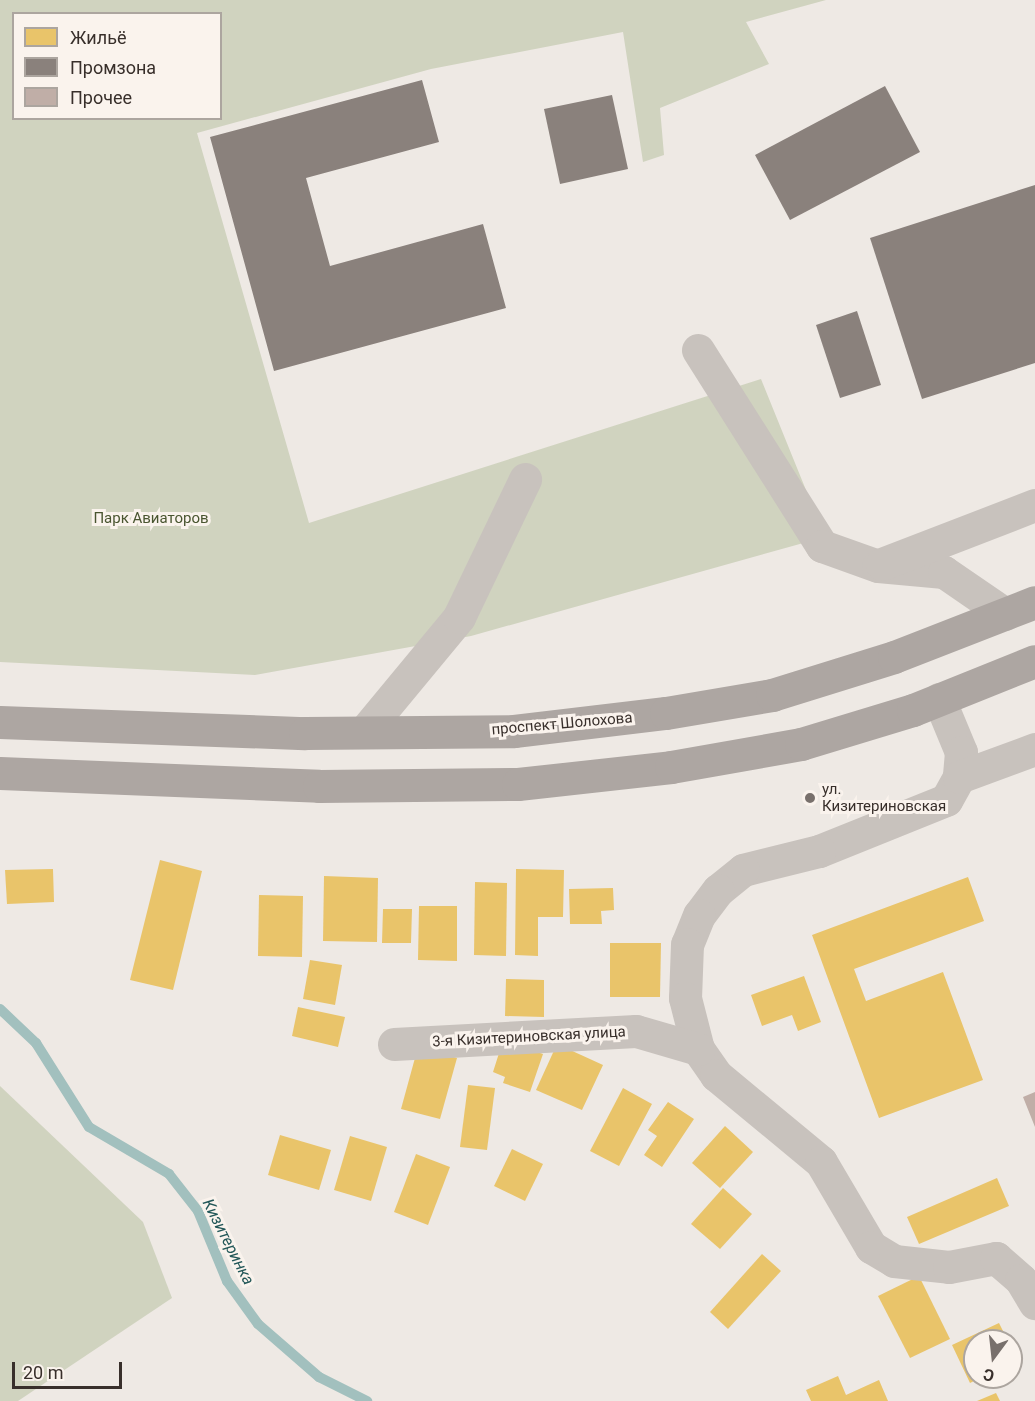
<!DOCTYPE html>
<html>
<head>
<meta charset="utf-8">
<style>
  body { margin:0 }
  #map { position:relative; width:1035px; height:1401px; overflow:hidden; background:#eee9e4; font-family:Roboto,sans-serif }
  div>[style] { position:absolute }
  .green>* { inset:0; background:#d0d3bf }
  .homes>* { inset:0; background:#e9c46a }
  .industry>* { inset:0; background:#8a817c }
  .stream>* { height:10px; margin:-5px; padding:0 5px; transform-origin:5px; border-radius:5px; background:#a2c0be }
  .building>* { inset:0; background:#c0aea7 }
  .minor>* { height:33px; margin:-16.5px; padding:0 16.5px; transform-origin:16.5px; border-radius:16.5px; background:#c8c2bd }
  .major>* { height:33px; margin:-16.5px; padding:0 16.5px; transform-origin:16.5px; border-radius:16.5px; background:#ada6a2 }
  .dots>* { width:16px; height:16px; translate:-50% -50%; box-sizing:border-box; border:3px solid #faf3ed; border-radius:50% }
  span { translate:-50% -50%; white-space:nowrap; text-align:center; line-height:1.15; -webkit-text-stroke:6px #faf3ed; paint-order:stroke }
  .park-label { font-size:15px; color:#495530 }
  .street-label { font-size:15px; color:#382f2b }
  .poi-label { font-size:15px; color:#382f2b }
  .left { translate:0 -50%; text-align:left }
  .water-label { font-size:16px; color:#225758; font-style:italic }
  .legend { position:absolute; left:12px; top:12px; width:210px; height:108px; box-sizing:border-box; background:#faf3ed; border:2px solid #aca59f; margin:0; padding:8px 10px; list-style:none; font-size:18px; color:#382f2b }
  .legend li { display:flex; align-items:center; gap:12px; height:30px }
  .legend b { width:30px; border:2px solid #aca59f }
  .north { position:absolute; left:963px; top:1329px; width:60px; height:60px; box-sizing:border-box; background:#faf3ed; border:2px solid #aca59f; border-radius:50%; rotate:195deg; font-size:16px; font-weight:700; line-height:24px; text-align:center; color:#382f2b }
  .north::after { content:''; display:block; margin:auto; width:21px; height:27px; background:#78706c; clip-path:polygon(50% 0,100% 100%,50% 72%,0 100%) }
  .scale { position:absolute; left:12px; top:1362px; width:110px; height:27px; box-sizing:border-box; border:3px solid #382f2b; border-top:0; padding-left:8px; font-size:18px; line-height:21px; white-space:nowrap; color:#382f2b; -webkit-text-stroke:4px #faf3ed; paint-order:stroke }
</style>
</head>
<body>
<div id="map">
  <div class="green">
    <i style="clip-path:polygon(evenodd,0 0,826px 0,746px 22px,769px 64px,660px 108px,664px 155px,643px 162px,623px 32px,431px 69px,197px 133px,309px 523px,761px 379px,825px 537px,471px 636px,255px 675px,0 662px,0 0,14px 14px,220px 14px,220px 118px,14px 118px,14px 14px)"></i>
    <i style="clip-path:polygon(0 1086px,143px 1222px,172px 1298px,18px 1401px,0 1401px)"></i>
  </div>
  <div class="homes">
    <i style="clip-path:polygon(160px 860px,202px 871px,173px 990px,130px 980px)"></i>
    <i style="clip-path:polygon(53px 869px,54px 902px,7px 904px,5px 870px)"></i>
    <i style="clip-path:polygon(516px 869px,564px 870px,563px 917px,538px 917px,538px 956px,515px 955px)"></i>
    <i style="clip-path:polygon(324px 876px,378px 878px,377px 942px,323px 941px)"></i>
    <i style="clip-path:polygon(968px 877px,984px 921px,854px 969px,866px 1001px,943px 972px,983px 1080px,879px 1118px,812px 935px)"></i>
    <i style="clip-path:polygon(475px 882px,507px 883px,506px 956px,474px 955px)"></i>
    <i style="clip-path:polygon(613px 888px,614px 910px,601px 911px,602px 924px,570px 924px,569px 889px)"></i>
    <i style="clip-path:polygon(259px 895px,303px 896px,302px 957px,258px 956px)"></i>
    <i style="clip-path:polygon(419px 906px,457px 906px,457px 961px,418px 960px)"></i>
    <i style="clip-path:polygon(383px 909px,412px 909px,411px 943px,382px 943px)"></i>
    <i style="clip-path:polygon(610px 943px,661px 943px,660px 997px,610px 997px)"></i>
    <i style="clip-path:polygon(310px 960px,342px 965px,335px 1005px,303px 999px)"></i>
    <i style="clip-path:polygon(804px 976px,821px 1022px,798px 1031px,792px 1015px,762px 1026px,751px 995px)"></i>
    <i style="clip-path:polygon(506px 979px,544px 980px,544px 1017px,505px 1016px)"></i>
    <i style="clip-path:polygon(298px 1007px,345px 1017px,338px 1047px,292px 1036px)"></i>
    <i style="clip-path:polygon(557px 1044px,603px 1065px,582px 1110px,536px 1090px)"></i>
    <i style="clip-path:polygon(516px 1045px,543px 1054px,530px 1092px,503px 1083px,505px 1077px,493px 1072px,500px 1050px)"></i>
    <i style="clip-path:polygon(418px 1047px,457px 1058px,440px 1119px,401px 1109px)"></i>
    <i style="clip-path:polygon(468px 1085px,495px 1088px,487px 1150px,460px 1147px)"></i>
    <i style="clip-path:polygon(623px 1088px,652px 1104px,619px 1166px,590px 1151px)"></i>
    <i style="clip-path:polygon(668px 1102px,694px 1119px,662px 1167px,644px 1155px,657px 1136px,648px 1130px)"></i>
    <i style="clip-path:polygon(725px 1126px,753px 1152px,720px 1188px,692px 1163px)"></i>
    <i style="clip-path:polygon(280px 1135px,331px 1150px,319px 1190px,268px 1175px)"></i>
    <i style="clip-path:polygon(350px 1136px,387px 1147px,371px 1201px,334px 1190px)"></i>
    <i style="clip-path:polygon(512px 1149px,543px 1164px,525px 1201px,494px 1186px)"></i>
    <i style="clip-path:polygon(416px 1154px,450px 1167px,428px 1225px,394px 1212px)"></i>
    <i style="clip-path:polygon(997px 1178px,1009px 1206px,919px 1244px,907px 1217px)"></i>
    <i style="clip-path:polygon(723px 1188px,752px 1214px,720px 1249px,691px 1224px)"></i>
    <i style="clip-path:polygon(762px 1254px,781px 1271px,728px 1329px,710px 1312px)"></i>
    <i style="clip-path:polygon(919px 1276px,950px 1339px,910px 1358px,878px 1296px)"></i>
    <i style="clip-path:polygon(999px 1323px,1008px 1341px,975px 1341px,975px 1377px,982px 1377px,970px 1383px,952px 1345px)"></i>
    <i style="clip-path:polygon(838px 1376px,846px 1395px,879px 1380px,888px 1401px,811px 1401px,806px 1390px)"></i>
    <i style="clip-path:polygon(996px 1393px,1000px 1401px,977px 1401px)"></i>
  </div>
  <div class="industry">
    <i style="clip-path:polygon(422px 80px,439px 142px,306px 178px,330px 266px,483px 224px,506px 308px,274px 371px,210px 137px)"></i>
    <i style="clip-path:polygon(885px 86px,920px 152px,790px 220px,755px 155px)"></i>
    <i style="clip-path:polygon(612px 95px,628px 169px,560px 184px,544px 109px)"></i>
    <i style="clip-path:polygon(1035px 185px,1035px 363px,922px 399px,870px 238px)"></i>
    <i style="clip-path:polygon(857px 311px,881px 385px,840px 398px,816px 325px)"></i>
  </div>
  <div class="stream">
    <i style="left:0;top:1009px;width:50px;rotate:43.4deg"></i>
    <i style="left:36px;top:1043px;width:99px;rotate:57.8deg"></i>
    <i style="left:89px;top:1127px;width:93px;rotate:30.4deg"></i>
    <i style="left:169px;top:1174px;width:47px;rotate:51.9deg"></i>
    <i style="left:198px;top:1211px;width:76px;rotate:67.5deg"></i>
    <i style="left:227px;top:1281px;width:53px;rotate:54.2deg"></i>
    <i style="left:258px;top:1324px;width:81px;rotate:41deg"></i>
    <i style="left:319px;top:1377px;width:54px;rotate:26.6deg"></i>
  </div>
  <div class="building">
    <i style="clip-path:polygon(1035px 1092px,1035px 1127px,1023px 1097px)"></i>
  </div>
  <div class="minor">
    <i style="left:698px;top:350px;width:232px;rotate:57.7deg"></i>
    <i style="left:822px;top:546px;width:59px;rotate:19.7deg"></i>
    <i style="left:878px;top:566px;width:66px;rotate:5.2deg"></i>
    <i style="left:944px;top:572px;width:74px;rotate:34.5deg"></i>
    <i style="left:882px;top:564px;width:164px;rotate:-21.1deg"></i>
    <i style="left:939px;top:699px;width:57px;rotate:67.5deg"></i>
    <i style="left:961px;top:752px;width:25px;rotate:95deg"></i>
    <i style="left:959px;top:777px;width:26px;rotate:119deg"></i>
    <i style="left:946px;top:800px;width:137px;rotate:158.1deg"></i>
    <i style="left:819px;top:851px;width:78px;rotate:166deg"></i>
    <i style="left:743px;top:870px;width:32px;rotate:141deg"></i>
    <i style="left:718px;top:890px;width:31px;rotate:127deg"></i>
    <i style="left:699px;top:915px;width:31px;rotate:112deg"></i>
    <i style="left:687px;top:944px;width:54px;rotate:92.1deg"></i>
    <i style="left:685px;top:998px;width:53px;rotate:75.7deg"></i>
    <i style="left:698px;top:1049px;width:32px;rotate:55deg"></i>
    <i style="left:716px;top:1075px;width:136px;rotate:39.6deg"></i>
    <i style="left:821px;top:1162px;width:99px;rotate:59.5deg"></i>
    <i style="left:871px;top:1247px;width:27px;rotate:31deg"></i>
    <i style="left:894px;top:1261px;width:55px;rotate:6.2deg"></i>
    <i style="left:949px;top:1267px;width:48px;rotate:-10.8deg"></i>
    <i style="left:996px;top:1258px;width:33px;rotate:41deg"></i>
    <i style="left:1021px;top:1280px;width:27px;rotate:59deg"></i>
    <i style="left:364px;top:732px;width:149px;rotate:-50.4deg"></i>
    <i style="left:459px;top:617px;width:153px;rotate:-64.4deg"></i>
    <i style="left:959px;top:777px;width:81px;rotate:-20.2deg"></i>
    <i style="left:394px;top:1044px;width:242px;rotate:-3.1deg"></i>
    <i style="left:636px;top:1031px;width:65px;rotate:16.2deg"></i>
  </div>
  <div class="major">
    <i style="left:0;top:722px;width:305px;rotate:2.1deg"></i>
    <i style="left:305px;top:733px;width:209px;rotate:-0.5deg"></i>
    <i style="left:514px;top:731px;width:153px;rotate:-6.8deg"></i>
    <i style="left:666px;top:713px;width:108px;rotate:-9.6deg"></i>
    <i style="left:772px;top:695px;width:128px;rotate:-17.3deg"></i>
    <i style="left:894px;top:657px;width:151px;rotate:-21.3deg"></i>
    <i style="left:0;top:773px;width:319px;rotate:2.3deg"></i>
    <i style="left:319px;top:786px;width:199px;rotate:-0.6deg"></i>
    <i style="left:518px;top:784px;width:154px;rotate:-6.3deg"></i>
    <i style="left:671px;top:767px;width:132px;rotate:-10deg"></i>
    <i style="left:801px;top:744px;width:117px;rotate:-16.9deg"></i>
    <i style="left:913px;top:710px;width:131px;rotate:-21.9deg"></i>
  </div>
  <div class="dots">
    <i style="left:810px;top:798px;background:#78706c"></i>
  </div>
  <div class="park-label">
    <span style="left:151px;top:519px">Парк Авиаторов</span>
  </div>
  <div class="street-label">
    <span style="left:562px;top:724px;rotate:-5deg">проспект Шолохова</span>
    <span style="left:529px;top:1037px;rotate:-3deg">3-я Кизитериновская улица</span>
  </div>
  <div class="poi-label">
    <span class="left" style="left:822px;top:798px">ул.<br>Кизитериновская</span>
  </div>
  <div class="water-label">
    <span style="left:228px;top:1242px;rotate:63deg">Кизитеринка</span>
  </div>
  <ul class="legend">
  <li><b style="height:16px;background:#e9c46a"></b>Жильё</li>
  <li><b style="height:16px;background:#8a817c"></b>Промзона</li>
  <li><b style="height:16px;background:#c0aea7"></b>Прочее</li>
  </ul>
  <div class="north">С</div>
  <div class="scale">20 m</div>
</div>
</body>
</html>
